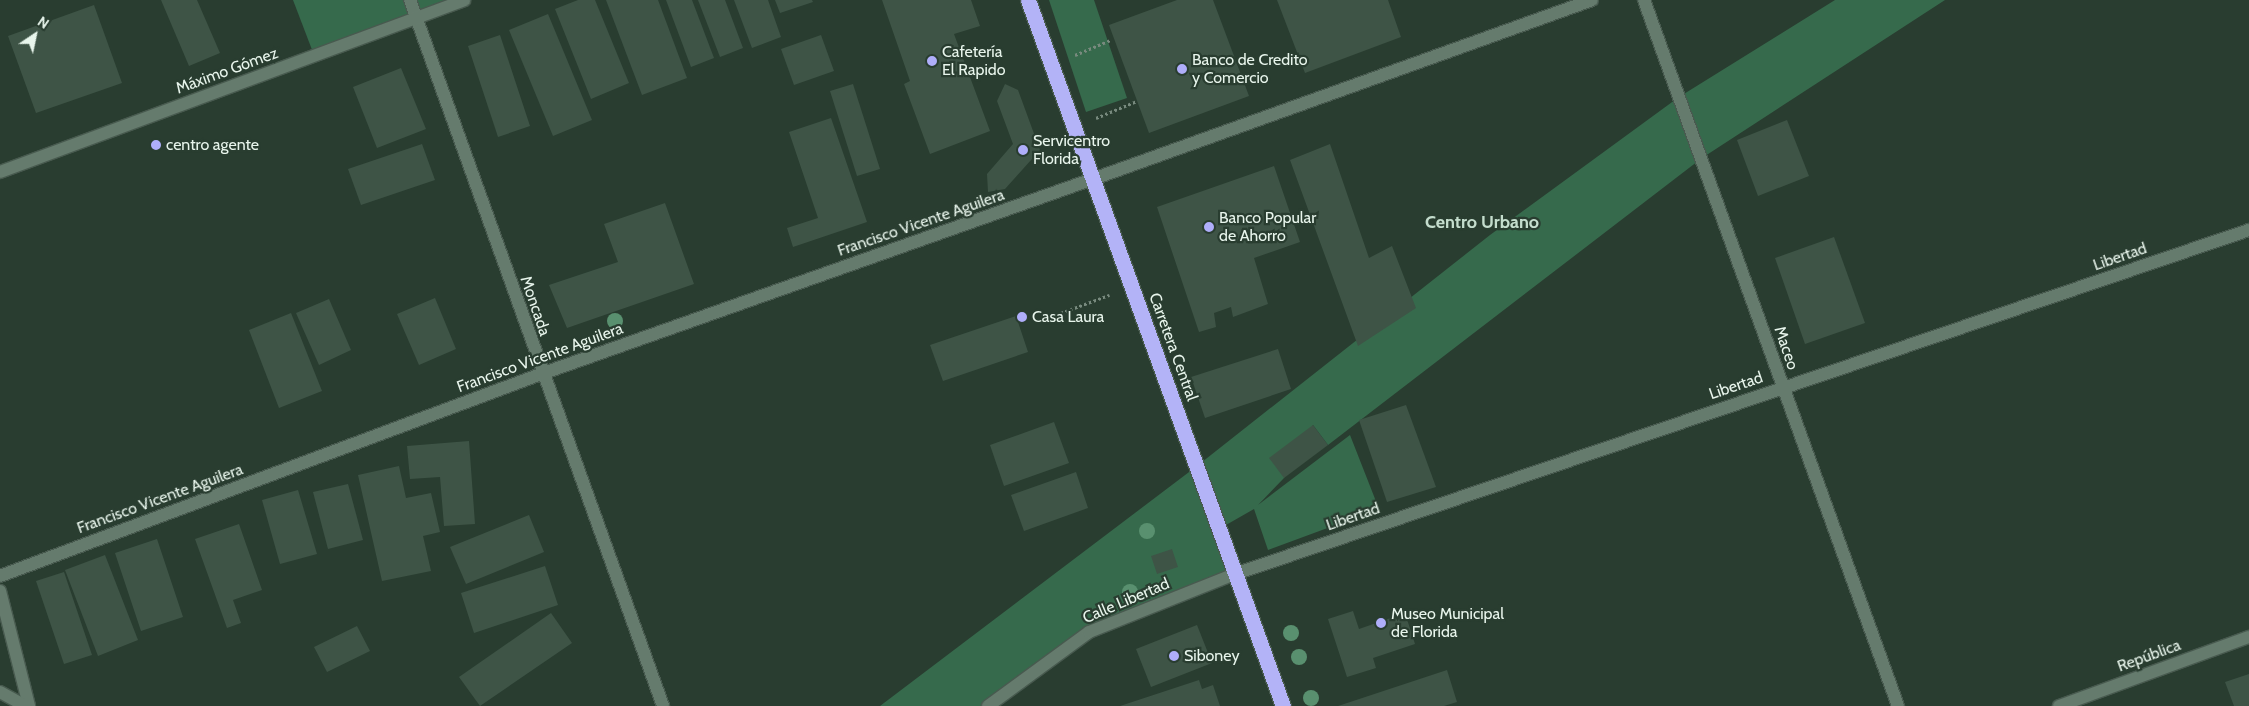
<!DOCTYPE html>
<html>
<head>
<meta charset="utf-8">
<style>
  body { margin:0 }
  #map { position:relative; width:2249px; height:706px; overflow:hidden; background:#293d30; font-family:Cabin,sans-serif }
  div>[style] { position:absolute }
  .green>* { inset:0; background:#366a4c }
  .building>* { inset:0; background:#3e5446 }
  .path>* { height:3px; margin-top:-1.5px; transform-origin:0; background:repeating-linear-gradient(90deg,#788a7e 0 2.5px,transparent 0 5px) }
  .roads { filter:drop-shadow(1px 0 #485a4f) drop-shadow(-1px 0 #485a4f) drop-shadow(0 1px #485a4f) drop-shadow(0 -1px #485a4f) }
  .street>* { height:12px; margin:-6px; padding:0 6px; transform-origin:6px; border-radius:6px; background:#657b6d }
  .secondary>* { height:12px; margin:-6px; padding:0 6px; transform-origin:6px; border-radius:6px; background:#657b6d }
  .highway>* { height:15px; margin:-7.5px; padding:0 7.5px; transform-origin:7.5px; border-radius:7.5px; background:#b3b3f7 }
  .trees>* { width:16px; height:16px; margin:-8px; border-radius:50%; background:#59906f }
  .dots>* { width:14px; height:14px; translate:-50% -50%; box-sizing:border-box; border:2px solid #293d30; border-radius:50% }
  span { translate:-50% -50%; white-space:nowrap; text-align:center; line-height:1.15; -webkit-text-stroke:4.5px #293d30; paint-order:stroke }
  .poi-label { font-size:16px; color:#e8f5ec }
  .left { translate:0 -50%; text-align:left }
  .street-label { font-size:16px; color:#e8f5ec }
  .neighbourhood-label { font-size:18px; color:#c4ddcd; font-weight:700 }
  .north { position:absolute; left:10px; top:10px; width:50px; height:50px; -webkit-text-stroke:4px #293d30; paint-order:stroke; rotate:34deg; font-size:14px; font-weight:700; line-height:20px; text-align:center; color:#e8f5ec }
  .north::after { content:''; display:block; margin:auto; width:18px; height:22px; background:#e8f5ec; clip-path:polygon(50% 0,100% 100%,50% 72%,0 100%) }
</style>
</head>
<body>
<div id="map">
  <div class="green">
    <i style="clip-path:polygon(293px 0,458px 0,314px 55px)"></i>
    <i style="clip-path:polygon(1049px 0,1094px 0,1127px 98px,1086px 112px)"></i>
    <i style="clip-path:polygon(1835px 0,1945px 0,1702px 158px,1328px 445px,1313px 425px,1284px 478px,1258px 505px,1350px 435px,1379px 509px,1268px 550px,1254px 509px,1219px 529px,1235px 574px,1089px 632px,988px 706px,880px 706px,1197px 466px,1490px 235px,1679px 97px)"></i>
  </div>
  <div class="building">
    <i style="clip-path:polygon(161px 0,197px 0,220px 53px,189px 66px)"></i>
    <i style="clip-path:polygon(578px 0,595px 0,629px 83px,591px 99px,555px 9px)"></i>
    <i style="clip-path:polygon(606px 0,658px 0,687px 78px,642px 95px)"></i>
    <i style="clip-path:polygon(666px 0,692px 0,714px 58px,691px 67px)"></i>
    <i style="clip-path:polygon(698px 0,725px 0,743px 48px,720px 57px)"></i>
    <i style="clip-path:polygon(734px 0,768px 0,781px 37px,752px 48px)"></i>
    <i style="clip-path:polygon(775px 0,812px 0,813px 2px,780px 13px)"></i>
    <i style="clip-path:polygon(882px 0,971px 0,980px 26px,954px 34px,990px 131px,930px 154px,904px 84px,910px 81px)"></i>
    <i style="clip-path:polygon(1177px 0,1213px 0,1249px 96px,1149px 133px,1109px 25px)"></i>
    <i style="clip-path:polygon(1277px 0,1388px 0,1401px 37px,1305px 73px)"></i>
    <i style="clip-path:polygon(94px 5px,122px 83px,36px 113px,8px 36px)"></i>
    <i style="clip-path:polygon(548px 14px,592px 120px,553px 136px,509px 30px)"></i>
    <i style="clip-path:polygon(500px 35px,530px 126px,498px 137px,468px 46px)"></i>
    <i style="clip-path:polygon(821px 35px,834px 71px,794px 85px,781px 49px)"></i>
    <i style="clip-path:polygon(401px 68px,426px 129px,377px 148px,353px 87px)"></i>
    <i style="clip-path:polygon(853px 84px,880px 169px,857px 176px,830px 91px)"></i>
    <i style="clip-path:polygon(1005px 84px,1018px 90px,1040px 150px,1005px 189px,988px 192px,987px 174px,1013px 144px,997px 101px)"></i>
    <i style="clip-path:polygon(831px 118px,867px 222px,793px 247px,787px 228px,818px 218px,789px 132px)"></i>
    <i style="clip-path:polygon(1787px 120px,1809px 176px,1758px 196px,1737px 140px)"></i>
    <i style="clip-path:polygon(422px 144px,435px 180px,361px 205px,348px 169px)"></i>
    <i style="clip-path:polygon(1330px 144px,1369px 258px,1392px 246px,1416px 308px,1358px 346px,1290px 160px)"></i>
    <i style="clip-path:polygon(1274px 166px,1300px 242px,1254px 258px,1268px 304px,1233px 317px,1231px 307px,1214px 313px,1216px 327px,1199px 332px,1157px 207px)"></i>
    <i style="clip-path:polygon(665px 203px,694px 284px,567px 328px,549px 285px,618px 262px,604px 224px)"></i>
    <i style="clip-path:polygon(1834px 237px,1865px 323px,1805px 344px,1775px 258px)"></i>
    <i style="clip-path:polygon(435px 298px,456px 349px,419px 365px,397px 314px)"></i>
    <i style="clip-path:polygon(329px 299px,351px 350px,319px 365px,296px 313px)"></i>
    <i style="clip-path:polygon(291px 313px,322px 391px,279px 408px,249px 330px)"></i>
    <i style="clip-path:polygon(1016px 316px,1028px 352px,943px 381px,930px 345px)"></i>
    <i style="clip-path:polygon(1278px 349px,1291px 389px,1205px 418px,1191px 377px)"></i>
    <i style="clip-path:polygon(1406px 405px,1436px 487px,1387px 502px,1359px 420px)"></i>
    <i style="clip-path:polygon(1054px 422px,1069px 463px,1004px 486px,990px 445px)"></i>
    <i style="clip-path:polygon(1313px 425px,1328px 445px,1284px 478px,1269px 458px)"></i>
    <i style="clip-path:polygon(469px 441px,475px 524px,444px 526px,440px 477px,410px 479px,407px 446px)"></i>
    <i style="clip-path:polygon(399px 466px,406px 498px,431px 493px,440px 532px,423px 536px,431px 571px,382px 581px,358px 475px)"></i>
    <i style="clip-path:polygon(1076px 472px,1088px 508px,1024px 531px,1011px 495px)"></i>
    <i style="clip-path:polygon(348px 484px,363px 540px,328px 549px,313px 492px)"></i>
    <i style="clip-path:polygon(298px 490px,317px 554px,280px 564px,262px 500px)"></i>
    <i style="clip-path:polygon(529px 515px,544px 552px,466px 584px,450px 547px)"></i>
    <i style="clip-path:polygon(239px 524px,262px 590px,233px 600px,241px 623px,227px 628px,195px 539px)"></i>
    <i style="clip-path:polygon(157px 539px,183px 617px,141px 631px,115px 553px)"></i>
    <i style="clip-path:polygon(1172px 549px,1178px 567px,1157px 574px,1151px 556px)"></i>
    <i style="clip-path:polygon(105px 555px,138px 640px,98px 656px,65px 570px)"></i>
    <i style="clip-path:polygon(545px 566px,558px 605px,474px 633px,461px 593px)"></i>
    <i style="clip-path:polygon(64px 572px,92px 655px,64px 664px,36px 581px)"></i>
    <i style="clip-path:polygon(1353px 611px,1359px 629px,1405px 613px,1415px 644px,1373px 658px,1376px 668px,1347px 677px,1328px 619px)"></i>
    <i style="clip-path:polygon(551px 613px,572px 643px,480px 706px,459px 677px)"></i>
    <i style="clip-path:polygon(1197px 625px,1212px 663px,1151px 687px,1136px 649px)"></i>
    <i style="clip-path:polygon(357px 626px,370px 651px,327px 672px,314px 647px)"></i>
    <i style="clip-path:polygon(1447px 670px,1457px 702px,1444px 706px,1338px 706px)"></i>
    <i style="clip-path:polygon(2249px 674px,2249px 706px,2234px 706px,2225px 682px)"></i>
    <i style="clip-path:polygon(1199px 680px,1202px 689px,1213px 685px,1220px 706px,1120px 706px)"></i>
  </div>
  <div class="path">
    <i style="left:1075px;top:55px;width:39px;rotate:-23deg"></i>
    <i style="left:1096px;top:118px;width:44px;rotate:-22.5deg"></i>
    <i style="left:1042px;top:320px;width:72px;rotate:-20.5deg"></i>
  </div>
  <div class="roads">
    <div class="street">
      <i style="left:410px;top:0;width:750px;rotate:70.28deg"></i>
      <i style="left:1644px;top:0;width:750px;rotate:70.21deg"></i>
      <i style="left:0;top:172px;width:495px;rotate:-20.3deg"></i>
      <i style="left:0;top:576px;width:577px;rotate:-20.47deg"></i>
      <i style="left:541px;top:374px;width:585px;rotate:-19.46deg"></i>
      <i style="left:0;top:591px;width:119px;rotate:75.8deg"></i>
      <i style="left:0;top:692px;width:29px;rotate:29deg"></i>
      <i style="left:988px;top:706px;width:125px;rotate:-36.2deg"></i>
      <i style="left:1089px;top:632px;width:157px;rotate:-21.7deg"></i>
      <i style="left:1235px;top:574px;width:1071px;rotate:-18.74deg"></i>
      <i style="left:2059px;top:706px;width:202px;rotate:-20deg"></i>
    </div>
    <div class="secondary">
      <i style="left:1093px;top:179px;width:530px;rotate:-19.73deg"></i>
    </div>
    <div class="highway">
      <i style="left:1028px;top:0;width:751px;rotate:70.14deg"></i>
    </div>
  </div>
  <div class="trees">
    <i style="left:615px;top:321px"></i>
    <i style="left:1147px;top:531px"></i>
    <i style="left:1130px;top:592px"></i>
    <i style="left:1291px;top:633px"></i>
    <i style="left:1299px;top:657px"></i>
    <i style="left:1311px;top:698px"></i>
  </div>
  <div class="dots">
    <i style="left:932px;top:61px;background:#afaefa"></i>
    <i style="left:1182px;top:69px;background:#afaefa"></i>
    <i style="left:156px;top:145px;background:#afaefa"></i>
    <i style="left:1023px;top:150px;background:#afaefa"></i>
    <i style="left:1209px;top:227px;background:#afaefa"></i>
    <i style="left:1022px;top:317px;background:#afaefa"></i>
    <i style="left:1381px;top:623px;background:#afaefa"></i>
    <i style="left:1174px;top:656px;background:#afaefa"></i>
  </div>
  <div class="poi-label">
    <span class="left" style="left:942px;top:61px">Cafetería<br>El Rapido</span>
    <span class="left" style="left:1192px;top:69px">Banco de Credito<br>y Comercio</span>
    <span class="left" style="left:1033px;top:150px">Servicentro<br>Florida</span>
    <span class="left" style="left:166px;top:145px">centro agente</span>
    <span class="left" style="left:1219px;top:227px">Banco Popular<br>de Ahorro</span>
    <span class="left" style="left:1032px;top:317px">Casa Laura</span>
    <span class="left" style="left:1391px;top:623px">Museo Municipal<br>de Florida</span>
    <span class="left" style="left:1184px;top:656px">Siboney</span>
  </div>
  <div class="street-label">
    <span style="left:227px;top:71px;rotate:-20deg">Máximo Gómez</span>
    <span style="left:921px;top:223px;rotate:-19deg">Francisco Vicente Aguilera</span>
    <span style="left:2120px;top:257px;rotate:-19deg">Libertad</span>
    <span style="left:535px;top:306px;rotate:71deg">Moncada</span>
    <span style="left:1173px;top:347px;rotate:70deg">Carretera Central</span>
    <span style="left:1786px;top:348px;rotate:71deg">Maceo</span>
    <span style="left:540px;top:358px;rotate:-20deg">Francisco Vicente Aguilera</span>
    <span style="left:1736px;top:386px;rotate:-19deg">Libertad</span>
    <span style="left:160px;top:499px;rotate:-20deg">Francisco Vicente Aguilera</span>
    <span style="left:1353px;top:517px;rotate:-19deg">Libertad</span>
    <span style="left:1126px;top:601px;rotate:-23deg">Calle Libertad</span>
    <span style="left:2149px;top:656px;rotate:-20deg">República</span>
  </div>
  <div class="neighbourhood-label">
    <span style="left:1482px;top:222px">Centro Urbano</span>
  </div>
  <div class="north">N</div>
</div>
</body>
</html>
